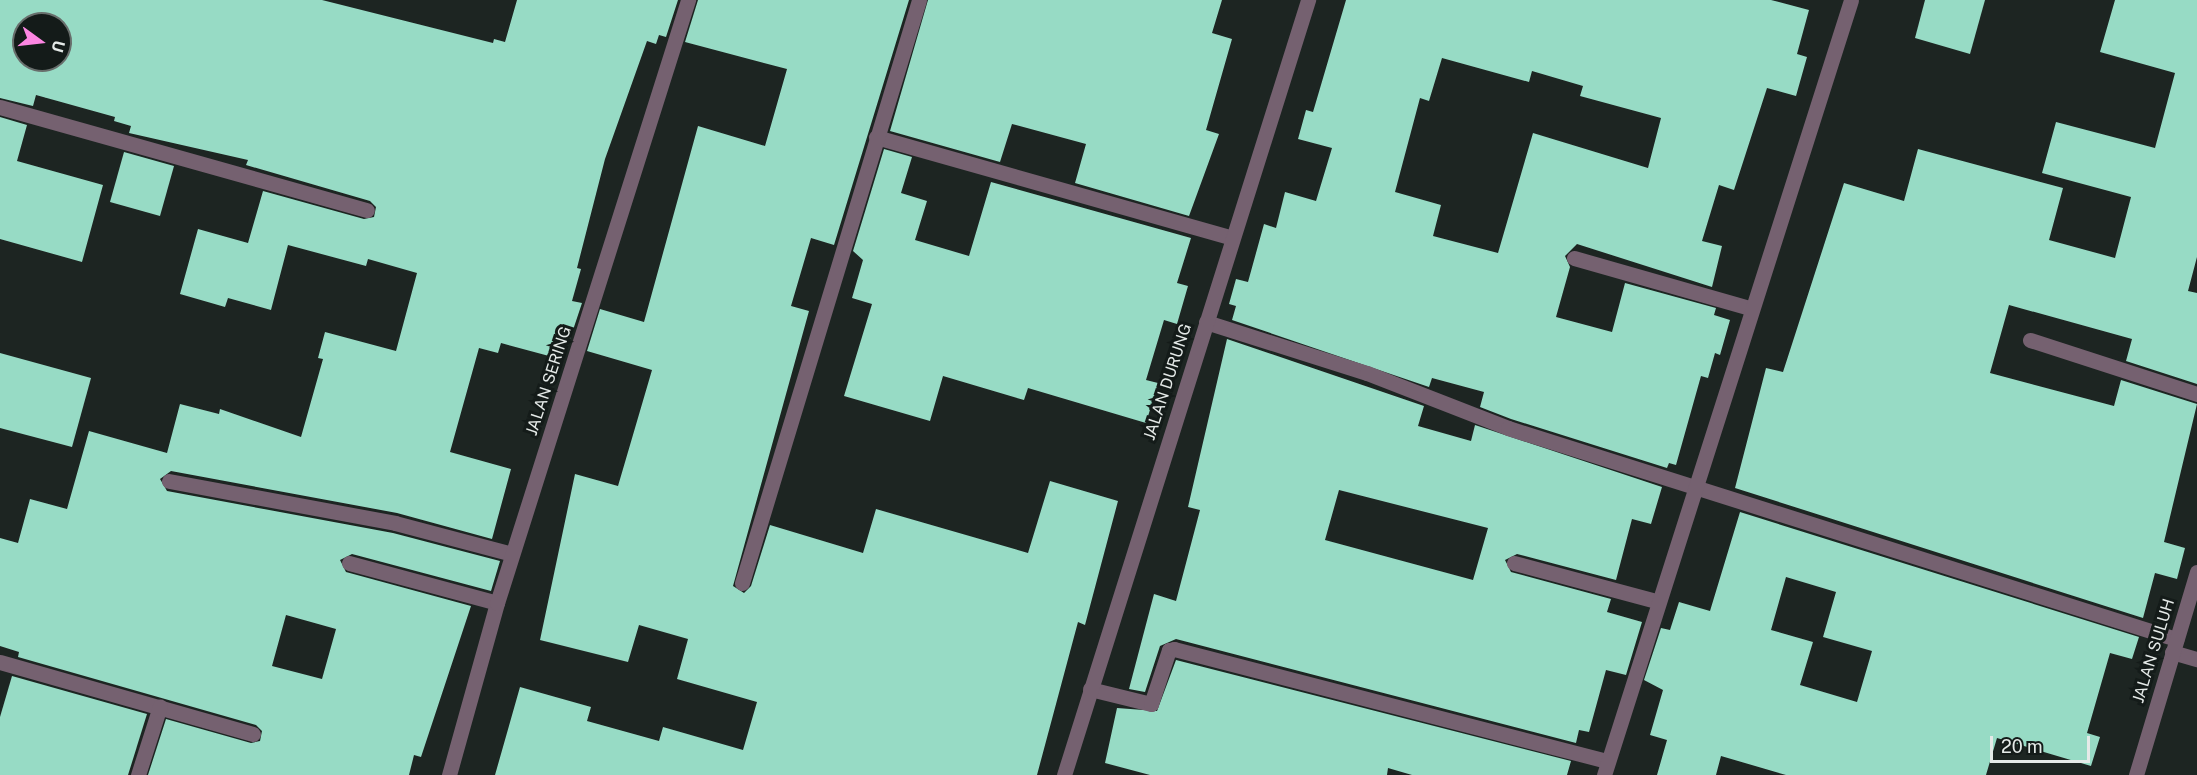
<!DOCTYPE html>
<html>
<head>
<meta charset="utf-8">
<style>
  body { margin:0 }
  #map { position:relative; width:2197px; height:775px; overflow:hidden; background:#1d2522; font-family:"Public Sans",sans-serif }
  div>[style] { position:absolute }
  .building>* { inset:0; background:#97dbc5 }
  .minor>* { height:15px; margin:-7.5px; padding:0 7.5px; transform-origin:7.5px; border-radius:7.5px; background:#756170 }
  span { translate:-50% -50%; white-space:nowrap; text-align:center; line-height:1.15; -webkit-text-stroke:6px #141b19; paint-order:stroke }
  .street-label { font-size:16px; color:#e5eae8 }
  .north { position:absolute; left:12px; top:12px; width:60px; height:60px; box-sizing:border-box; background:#141b19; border:2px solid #686e6c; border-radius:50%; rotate:105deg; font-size:16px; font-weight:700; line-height:24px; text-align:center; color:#e5eae8 }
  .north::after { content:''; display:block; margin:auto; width:21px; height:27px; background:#fd86e2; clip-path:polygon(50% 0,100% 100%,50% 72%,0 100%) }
  .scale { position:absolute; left:1990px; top:736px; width:100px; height:27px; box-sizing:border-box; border:3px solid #e5eae8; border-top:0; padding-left:8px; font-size:18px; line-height:21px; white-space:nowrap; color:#e5eae8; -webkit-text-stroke:4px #141b19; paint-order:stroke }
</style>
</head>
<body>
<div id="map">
  <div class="building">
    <i style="clip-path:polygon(evenodd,0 0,322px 0,493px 43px,494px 39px,505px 42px,517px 0,678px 0,666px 37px,659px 35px,656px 44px,647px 41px,605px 159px,577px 268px,581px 269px,572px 301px,582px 303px,568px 345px,553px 341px,549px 356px,501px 343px,498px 353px,479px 348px,450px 452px,511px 469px,492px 539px,397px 513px,171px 471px,160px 479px,167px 491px,393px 533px,500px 561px,491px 591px,352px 554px,340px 560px,346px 572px,471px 606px,421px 757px,414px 755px,409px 775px,148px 775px,166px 719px,251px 743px,260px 741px,262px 731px,256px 725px,18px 657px,19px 652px,0 646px,0 538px,18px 543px,30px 499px,67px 509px,89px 431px,167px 453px,180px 404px,219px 414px,220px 409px,301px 437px,323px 359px,318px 358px,325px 332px,396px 351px,417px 273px,368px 259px,366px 266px,288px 245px,271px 310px,228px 298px,225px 307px,180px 294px,198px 229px,248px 243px,263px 191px,364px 219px,374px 217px,376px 207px,370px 201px,246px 165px,248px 160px,129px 133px,131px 126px,114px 121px,115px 117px,36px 95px,33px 106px,0 98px,0 0,24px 24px,60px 24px,60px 60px,24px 60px,24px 24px,0 0,286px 615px,336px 629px,322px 679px,272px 666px,286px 615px)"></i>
    <i style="clip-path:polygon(698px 0,909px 0,834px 245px,811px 238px,791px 306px,809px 311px,733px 586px,744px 593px,751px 586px,770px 525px,863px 553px,876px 509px,1028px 553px,1050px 481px,1118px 501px,1085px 625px,1078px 622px,1037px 775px,495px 775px,520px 687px,591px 707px,587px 721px,659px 741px,663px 727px,743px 750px,757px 702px,677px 679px,688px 639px,639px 625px,628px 662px,540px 640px,575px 474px,618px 486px,652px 370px,587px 351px,600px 309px,644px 322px,698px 126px,765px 146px,787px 69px,685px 42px)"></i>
    <i style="clip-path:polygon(928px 0,1222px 0,1212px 33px,1232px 39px,1206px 130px,1219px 134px,1189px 216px,1075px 183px,1086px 144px,1012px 124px,1000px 162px,890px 131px)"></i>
    <i style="clip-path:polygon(evenodd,1346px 0,1771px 0,1809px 10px,1797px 54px,1807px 57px,1796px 96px,1767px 88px,1734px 190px,1719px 185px,1702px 241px,1722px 246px,1712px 287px,1577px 244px,1565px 256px,1570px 267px,1556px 317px,1612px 332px,1625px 283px,1716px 308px,1714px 315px,1730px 320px,1720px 355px,1715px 353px,1708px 378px,1701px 376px,1676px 465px,1669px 463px,1667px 468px,1511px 419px,1480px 407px,1484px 392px,1432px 378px,1429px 387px,1232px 320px,1236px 306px,1229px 304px,1236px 279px,1248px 282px,1264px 224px,1276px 228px,1285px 192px,1316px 201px,1332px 148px,1298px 139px,1306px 110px,1313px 112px,1346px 0,1442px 58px,1529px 82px,1532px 71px,1583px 86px,1580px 96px,1661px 118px,1648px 168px,1533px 133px,1498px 253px,1433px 236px,1441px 205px,1395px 192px,1420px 98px,1429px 101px,1442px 58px)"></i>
    <i style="clip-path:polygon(1925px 0,1985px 0,1970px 54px,1915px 38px)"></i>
    <i style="clip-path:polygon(2115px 0,2197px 0,2197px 257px,2188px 291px,2197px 293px,2197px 384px,2126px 361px,2132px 339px,2009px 305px,1990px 373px,2114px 406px,2121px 380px,2197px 404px,2164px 542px,2185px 548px,2177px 579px,2155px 573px,2143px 618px,1735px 488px,1766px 368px,1783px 372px,1844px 183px,1904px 201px,1918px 149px,2063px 188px,2049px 240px,2115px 258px,2131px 197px,2042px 173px,2056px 122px,2155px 148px,2175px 73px,2100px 52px)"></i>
    <i style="clip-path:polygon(0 117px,27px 125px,17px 161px,103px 185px,82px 262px,0 239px)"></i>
    <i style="clip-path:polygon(884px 149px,912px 157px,901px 193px,927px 201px,915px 240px,969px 256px,991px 182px,1191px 238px,1177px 283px,1188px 286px,1177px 324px,1164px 320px,1146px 380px,1158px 383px,1146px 423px,1028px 388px,1024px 400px,943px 376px,930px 421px,844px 396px,872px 304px,852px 298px,863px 260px,853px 251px)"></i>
    <i style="clip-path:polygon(124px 152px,174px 166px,160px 216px,110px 202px)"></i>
    <i style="clip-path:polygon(evenodd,1227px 339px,1424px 406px,1418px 426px,1471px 441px,1475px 425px,1662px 487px,1651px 524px,1632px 519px,1616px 580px,1517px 554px,1505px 560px,1511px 572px,1611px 599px,1607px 612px,1642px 622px,1626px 675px,1606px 670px,1589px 732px,1579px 730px,1576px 743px,1176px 639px,1160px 646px,1145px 692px,1129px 689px,1154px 594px,1176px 601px,1200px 510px,1188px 507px,1227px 339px,1339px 490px,1488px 528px,1473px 580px,1325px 540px,1339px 490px)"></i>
    <i style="clip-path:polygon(0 353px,91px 378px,72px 447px,0 428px)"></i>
    <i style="clip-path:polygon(evenodd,1740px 512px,2139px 637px,2132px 659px,2110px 653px,2087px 733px,2100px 737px,2091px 766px,1997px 738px,1986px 775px,1786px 775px,1721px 756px,1716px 775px,1657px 775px,1667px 740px,1650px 735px,1663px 690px,1644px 680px,1661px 628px,1670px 630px,1679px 602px,1710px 611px,1740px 512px,1786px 577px,1836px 592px,1823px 637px,1872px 651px,1857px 702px,1800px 685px,1813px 642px,1771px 630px,1786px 577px)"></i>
    <i style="clip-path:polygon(1176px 660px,1571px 761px,1567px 775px,1412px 775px,1388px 768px,1387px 775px,1150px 775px,1105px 763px,1117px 708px,1157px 711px)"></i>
    <i style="clip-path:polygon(12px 676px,147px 714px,128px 775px,0 775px,0 717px)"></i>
  </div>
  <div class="minor">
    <i style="left:0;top:107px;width:381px;rotate:15.7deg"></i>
    <i style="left:876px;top:137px;width:370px;rotate:15.8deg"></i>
    <i style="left:1574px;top:258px;width:183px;rotate:15.9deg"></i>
    <i style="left:1206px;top:322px;width:169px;rotate:17.6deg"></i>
    <i style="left:1367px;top:373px;width:151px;rotate:21.3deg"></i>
    <i style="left:1508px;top:428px;width:701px;rotate:17.53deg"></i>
    <i style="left:2030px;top:340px;width:176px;rotate:17.9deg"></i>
    <i style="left:169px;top:481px;width:230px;rotate:10.5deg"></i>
    <i style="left:395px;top:523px;width:121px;rotate:14.8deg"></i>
    <i style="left:349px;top:563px;width:153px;rotate:15.1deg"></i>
    <i style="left:1514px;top:563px;width:147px;rotate:15deg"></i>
    <i style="left:742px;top:583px;width:609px;rotate:-73.11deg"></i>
    <i style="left:2172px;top:652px;width:26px;rotate:16deg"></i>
    <i style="left:0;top:662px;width:263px;rotate:15.9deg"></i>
    <i style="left:1090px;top:689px;width:63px;rotate:13.8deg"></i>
    <i style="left:1151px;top:704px;width:57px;rotate:-71.6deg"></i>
    <i style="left:1169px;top:650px;width:5px;rotate:-11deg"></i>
    <i style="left:1174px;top:649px;width:448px;rotate:14.5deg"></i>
    <i style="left:138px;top:775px;width:72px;rotate:-72.3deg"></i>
    <i style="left:449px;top:775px;width:179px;rotate:-74.4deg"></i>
    <i style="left:497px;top:603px;width:633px;rotate:-72.42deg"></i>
    <i style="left:1064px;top:775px;width:813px;rotate:-72.52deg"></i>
    <i style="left:1604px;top:775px;width:813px;rotate:-72.32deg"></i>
    <i style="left:2136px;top:775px;width:212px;rotate:-73.3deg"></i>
  </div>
  <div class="street-label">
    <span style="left:549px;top:381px;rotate:-72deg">JALAN SERING</span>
    <span style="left:1168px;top:382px;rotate:-72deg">JALAN DURUNG</span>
    <span style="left:2154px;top:651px;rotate:-73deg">JALAN SULUH</span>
  </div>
  <div class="north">U</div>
  <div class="scale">20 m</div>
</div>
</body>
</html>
